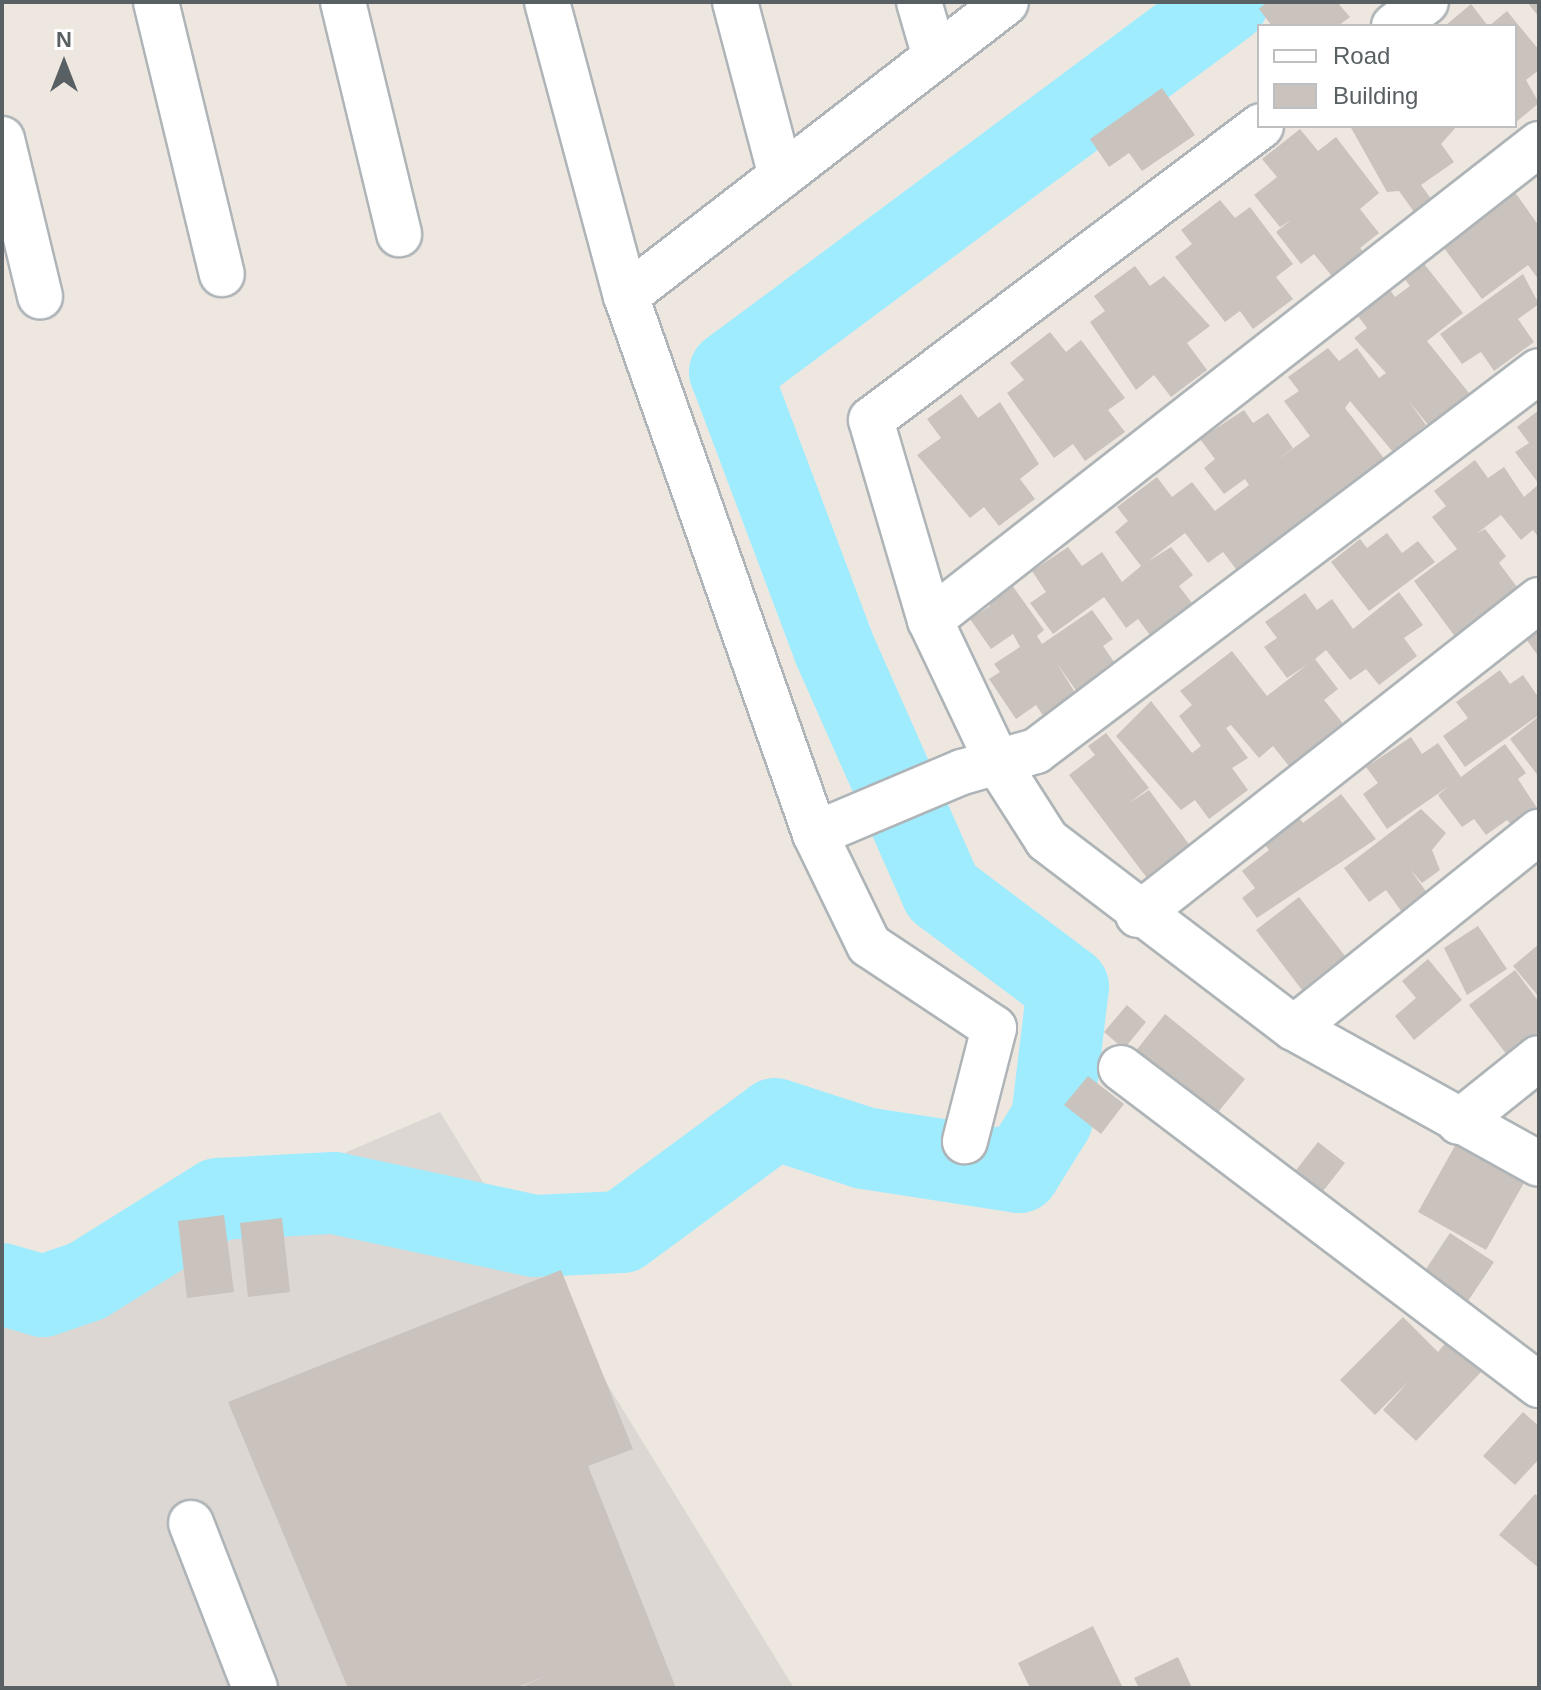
<!DOCTYPE html>
<html>
<head>
<meta charset="utf-8">
<style>
  body { margin:0 }
  #map { position:relative; width:1541px; height:1690px; overflow:hidden; background:#eee7e0; font-family:Helvetica,sans-serif }
  div>[style] { position:absolute }
  .industrial>* { inset:0; background:#dcd7d3 }
  .river>* { height:82px; margin:-41px; padding:0 41px; transform-origin:41px; border-radius:41px; background:#9fecff }
  .building>* { inset:0; background:#c9c2bd }
  .roads { filter:drop-shadow(2px 0 #aeb4b7) drop-shadow(-2px 0 #aeb4b7) drop-shadow(0 2px #aeb4b7) drop-shadow(0 -2px #aeb4b7) }
  .minor>* { height:44px; margin:-22px; padding:0 22px; transform-origin:22px; border-radius:22px; background:#fff }
  span { translate:-50% -50%; white-space:nowrap; text-align:center; line-height:1.15; -webkit-text-stroke:6px #fff; paint-order:stroke }
  .frame { position:absolute; inset:0; border:4px solid #596063; pointer-events:none }
  .legend { position:absolute; left:1257px; top:24px; width:260px; height:104px; box-sizing:border-box; background:#fff; border:2px solid #bdbfc1; margin:0; padding:10px 14px; list-style:none; font-size:24px; color:#596063 }
  .legend li { display:flex; align-items:center; gap:16px; height:40px }
  .legend b { width:40px; border:2px solid #bdbfc1 }
  .north { position:absolute; left:24px; top:24px; width:80px; height:80px; -webkit-text-stroke:6px #fff; paint-order:stroke; rotate:0deg; font-size:22px; font-weight:700; line-height:32px; text-align:center; color:#596063 }
  .north::after { content:''; display:block; margin:auto; width:28px; height:36px; background:#596063; clip-path:polygon(50% 0,100% 100%,50% 72%,0 100%) }
</style>
</head>
<body>
<div id="map">
  <div class="industrial">
    <i style="clip-path:polygon(440px 1112px,794px 1688px,2px 1688px,2px 1300px)"></i>
  </div>
  <div class="river">
    <i style="left:2px;top:1284px;width:43px;rotate:16.3deg"></i>
    <i style="left:43px;top:1296px;width:46px;rotate:-18.8deg"></i>
    <i style="left:87px;top:1281px;width:155px;rotate:-32deg"></i>
    <i style="left:218px;top:1199px;width:116px;rotate:-3deg"></i>
    <i style="left:334px;top:1193px;width:205px;rotate:12.1deg"></i>
    <i style="left:534px;top:1236px;width:88px;rotate:-2.6deg"></i>
    <i style="left:622px;top:1232px;width:190px;rotate:-36.4deg"></i>
    <i style="left:775px;top:1119px;width:94px;rotate:18deg"></i>
    <i style="left:864px;top:1148px;width:157px;rotate:8.8deg"></i>
    <i style="left:1019px;top:1172px;width:62px;rotate:-58.1deg"></i>
    <i style="left:1052px;top:1119px;width:133px;rotate:-83.1deg"></i>
    <i style="left:1068px;top:987px;width:158px;rotate:-143deg"></i>
    <i style="left:942px;top:892px;width:267px;rotate:-113.9deg"></i>
    <i style="left:834px;top:648px;width:295px;rotate:-110.6deg"></i>
    <i style="left:730px;top:372px;width:620px;rotate:-36.61deg"></i>
  </div>
  <div class="building">
    <i style="clip-path:polygon(1267px 2px,1337px 2px,1350px 17px,1338px 26px,1272px 26px,1259px 9px)"></i>
    <i style="clip-path:polygon(1527px 2px,1539px 2px,1539px 17px)"></i>
    <i style="clip-path:polygon(1471px 4px,1488px 26px,1445px 26px)"></i>
    <i style="clip-path:polygon(1507px 11px,1539px 50px,1539px 70px,1526px 80px,1539px 103px,1515px 123px,1515px 26px,1489px 26px)"></i>
    <i style="clip-path:polygon(1162px 88px,1195px 135px,1142px 171px,1129px 153px,1109px 167px,1090px 139px)"></i>
    <i style="clip-path:polygon(1350px 126px,1457px 126px,1441px 144px,1454px 162px,1421px 185px,1432px 200px,1414px 212px,1399px 191px,1387px 192px)"></i>
    <i style="clip-path:polygon(1300px 129px,1318px 151px,1336px 137px,1379px 193px,1360px 209px,1379px 233px,1360px 248px,1367px 256px,1335px 280px,1314px 254px,1301px 264px,1276px 232px,1291px 220px,1280px 227px,1254px 195px,1277px 177px,1262px 159px)"></i>
    <i style="clip-path:polygon(1514px 191px,1539px 226px,1539px 280px,1528px 265px,1482px 299px,1441px 244px)"></i>
    <i style="clip-path:polygon(1220px 200px,1235px 218px,1250px 207px,1293px 264px,1276px 277px,1293px 299px,1253px 329px,1240px 311px,1225px 322px,1175px 257px,1192px 244px,1181px 230px)"></i>
    <i style="clip-path:polygon(1421px 260px,1463px 313px,1427px 341px,1473px 398px,1433px 431px,1408px 400px,1426px 425px,1393px 452px,1350px 401px,1345px 408px,1390px 466px,1239px 573px,1223px 552px,1208px 563px,1185px 533px,1147px 562px,1171px 547px,1193px 575px,1179px 586px,1195px 607px,1152px 638px,1138px 619px,1126px 628px,1104px 597px,1053px 634px,1030px 603px,1046px 592px,1032px 571px,1068px 547px,1082px 566px,1102px 552px,1122px 582px,1141px 566px,1115px 532px,1128px 521px,1117px 507px,1157px 477px,1172px 497px,1192px 482px,1215px 511px,1249px 485px,1245px 479px,1224px 494px,1204px 468px,1215px 459px,1200px 439px,1244px 410px,1253px 423px,1268px 413px,1293px 448px,1272px 464px,1310px 436px,1284px 401px,1299px 391px,1288px 377px,1328px 348px,1339px 361px,1357px 348px,1379px 378px,1386px 373px,1354px 338px,1367px 328px,1355px 312px,1387px 286px,1395px 297px,1410px 286px,1401px 274px)"></i>
    <i style="clip-path:polygon(1135px 266px,1150px 286px,1164px 276px,1210px 326px,1187px 343px,1207px 370px,1171px 397px,1154px 375px,1136px 390px,1090px 322px,1105px 311px,1094px 296px)"></i>
    <i style="clip-path:polygon(1523px 274px,1539px 304px,1518px 319px,1534px 342px,1494px 371px,1481px 352px,1462px 364px,1440px 334px)"></i>
    <i style="clip-path:polygon(1050px 332px,1066px 352px,1081px 340px,1125px 398px,1108px 410px,1125px 432px,1085px 461px,1073px 444px,1054px 458px,1007px 393px,1024px 380px,1010px 363px)"></i>
    <i style="clip-path:polygon(961px 394px,978px 418px,1000px 402px,1039px 464px,1020px 479px,1035px 499px,999px 526px,984px 507px,970px 518px,917px 455px,941px 438px,927px 419px)"></i>
    <i style="clip-path:polygon(1539px 410px,1539px 484px,1515px 452px,1529px 443px,1517px 427px)"></i>
    <i style="clip-path:polygon(1475px 460px,1488px 478px,1504px 467px,1524px 497px,1539px 484px,1539px 538px,1533px 530px,1521px 540px,1501px 515px,1476px 534px,1485px 529px,1506px 556px,1499px 563px,1520px 591px,1456px 638px,1414px 581px,1457px 549px,1432px 517px,1446px 506px,1434px 491px)"></i>
    <i style="clip-path:polygon(1387px 533px,1402px 553px,1418px 541px,1435px 562px,1369px 611px,1331px 562px,1360px 539px,1367px 548px)"></i>
    <i style="clip-path:polygon(1007px 578px,1044px 630px,1037px 636px,1042px 644px,1092px 610px,1113px 639px,1103px 646px,1121px 672px,1082px 699px,1056px 662px,1079px 699px,1046px 720px,1036px 705px,1016px 719px,989px 679px,1000px 672px,994px 664px,1020px 647px,1013px 634px,991px 649px,970px 619px,990px 606px,983px 595px)"></i>
    <i style="clip-path:polygon(1399px 592px,1423px 625px,1404px 638px,1417px 656px,1379px 685px,1366px 669px,1350px 680px,1326px 650px,1315px 659px,1338px 689px,1324px 700px,1345px 726px,1292px 770px,1273px 746px,1259px 758px,1231px 725px,1226px 728px,1248px 758px,1232px 768px,1248px 790px,1209px 819px,1195px 800px,1181px 810px,1116px 736px,1151px 701px,1192px 753px,1201px 746px,1179px 716px,1192px 705px,1180px 691px,1232px 651px,1267px 696px,1308px 664px,1287px 678px,1264px 647px,1277px 638px,1265px 622px,1305px 593px,1317px 610px,1332px 599px,1353px 629px)"></i>
    <i style="clip-path:polygon(1539px 629px,1539px 657px,1526px 639px)"></i>
    <i style="clip-path:polygon(1500px 670px,1510px 684px,1523px 675px,1539px 698px,1539px 715px,1465px 767px,1443px 736px,1468px 718px,1456px 702px)"></i>
    <i style="clip-path:polygon(1539px 716px,1539px 777px,1510px 739px)"></i>
    <i style="clip-path:polygon(1106px 733px,1149px 788px,1128px 804px,1149px 790px,1191px 847px,1147px 878px,1069px 775px,1095px 755px,1088px 746px)"></i>
    <i style="clip-path:polygon(1411px 737px,1422px 754px,1438px 743px,1461px 777px,1505px 744px,1526px 773px,1518px 779px,1539px 811px,1515px 829px,1507px 820px,1486px 835px,1474px 819px,1462px 827px,1438px 795px,1449px 786px,1387px 829px,1363px 794px,1378px 783px,1366px 767px)"></i>
    <i style="clip-path:polygon(1341px 794px,1376px 839px,1257px 918px,1242px 898px,1255px 888px,1242px 871px,1269px 850px,1258px 836px,1293px 810px,1303px 823px)"></i>
    <i style="clip-path:polygon(1421px 809px,1446px 833px,1432px 850px,1440px 870px,1422px 883px,1410px 869px,1428px 894px,1402px 912px,1386px 890px,1369px 902px,1344px 868px)"></i>
    <i style="clip-path:polygon(1299px 897px,1345px 956px,1302px 990px,1256px 930px)"></i>
    <i style="clip-path:polygon(1478px 926px,1507px 969px,1467px 995px,1444px 948px)"></i>
    <i style="clip-path:polygon(1539px 944px,1539px 997px,1513px 966px)"></i>
    <i style="clip-path:polygon(1428px 959px,1462px 1000px,1414px 1040px,1395px 1016px,1416px 998px,1402px 981px)"></i>
    <i style="clip-path:polygon(1515px 970px,1539px 1002px,1539px 1032px,1507px 1055px,1469px 1005px)"></i>
    <i style="clip-path:polygon(1127px 1005px,1146px 1022px,1124px 1049px,1104px 1032px)"></i>
    <i style="clip-path:polygon(1165px 1014px,1245px 1079px,1215px 1116px,1135px 1052px)"></i>
    <i style="clip-path:polygon(1088px 1076px,1124px 1104px,1101px 1134px,1064px 1105px)"></i>
    <i style="clip-path:polygon(1318px 1142px,1345px 1163px,1317px 1199px,1290px 1178px)"></i>
    <i style="clip-path:polygon(1456px 1144px,1525px 1181px,1486px 1250px,1418px 1212px)"></i>
    <i style="clip-path:polygon(224px 1215px,234px 1292px,187px 1298px,178px 1221px)"></i>
    <i style="clip-path:polygon(282px 1218px,290px 1292px,248px 1297px,240px 1223px)"></i>
    <i style="clip-path:polygon(1450px 1233px,1494px 1262px,1464px 1307px,1420px 1278px)"></i>
    <i style="clip-path:polygon(561px 1270px,633px 1449px,588px 1466px,676px 1688px,519px 1688px,546px 1676px,515px 1688px,348px 1688px,228px 1402px)"></i>
    <i style="clip-path:polygon(1403px 1317px,1438px 1352px,1448px 1340px,1482px 1371px,1416px 1441px,1383px 1410px,1409px 1381px,1375px 1415px,1340px 1380px)"></i>
    <i style="clip-path:polygon(1523px 1412px,1539px 1426px,1539px 1459px,1515px 1485px,1483px 1456px)"></i>
    <i style="clip-path:polygon(1535px 1494px,1539px 1497px,1539px 1568px,1499px 1535px)"></i>
    <i style="clip-path:polygon(1093px 1626px,1123px 1688px,1030px 1688px,1018px 1663px)"></i>
    <i style="clip-path:polygon(1178px 1657px,1192px 1688px,1139px 1688px,1134px 1678px)"></i>
  </div>
  <div class="roads">
    <div class="minor">
      <i style="left:156px;top:2px;width:280px;rotate:76.4deg"></i>
      <i style="left:343px;top:2px;width:239px;rotate:76.4deg"></i>
      <i style="left:547px;top:2px;width:304px;rotate:75deg"></i>
      <i style="left:626px;top:296px;width:570px;rotate:70.64deg"></i>
      <i style="left:815px;top:834px;width:123px;rotate:64.1deg"></i>
      <i style="left:869px;top:945px;width:150px;rotate:33.6deg"></i>
      <i style="left:994px;top:1028px;width:117px;rotate:104.4deg"></i>
      <i style="left:735px;top:2px;width:180px;rotate:75.2deg"></i>
      <i style="left:919px;top:2px;width:57px;rotate:73.8deg"></i>
      <i style="left:1394px;top:26px;width:40px;rotate:-37deg"></i>
      <i style="left:1261px;top:126px;width:488px;rotate:143deg"></i>
      <i style="left:871px;top:420px;width:209px;rotate:73.6deg"></i>
      <i style="left:930px;top:620px;width:161px;rotate:64.6deg"></i>
      <i style="left:999px;top:765px;width:89px;rotate:57.4deg"></i>
      <i style="left:1047px;top:840px;width:310px;rotate:37.3deg"></i>
      <i style="left:1294px;top:1028px;width:280px;rotate:29deg"></i>
      <i style="left:2px;top:139px;width:162px;rotate:76.4deg"></i>
      <i style="left:626px;top:296px;width:480px;rotate:-37.7deg"></i>
      <i style="left:930px;top:620px;width:773px;rotate:-38.01deg"></i>
      <i style="left:815px;top:834px;width:160px;rotate:-22.9deg"></i>
      <i style="left:962px;top:772px;width:77px;rotate:-15.8deg"></i>
      <i style="left:1036px;top:751px;width:630px;rotate:-37.07deg"></i>
      <i style="left:1138px;top:915px;width:510px;rotate:-38.15deg"></i>
      <i style="left:1294px;top:1028px;width:314px;rotate:-38.7deg"></i>
      <i style="left:1121px;top:1068px;width:525px;rotate:37.18deg"></i>
      <i style="left:1459px;top:1122px;width:102px;rotate:-38.7deg"></i>
      <i style="left:191px;top:1523px;width:177px;rotate:68.8deg"></i>
    </div>
  </div>
  <div class="frame"></div>
  <ul class="legend">
  <li><b style="height:10px;background:#fff"></b>Road</li>
  <li><b style="height:22px;background:#c9c2bd"></b>Building</li>
  </ul>
  <div class="north">N</div>
</div>
</body>
</html>
